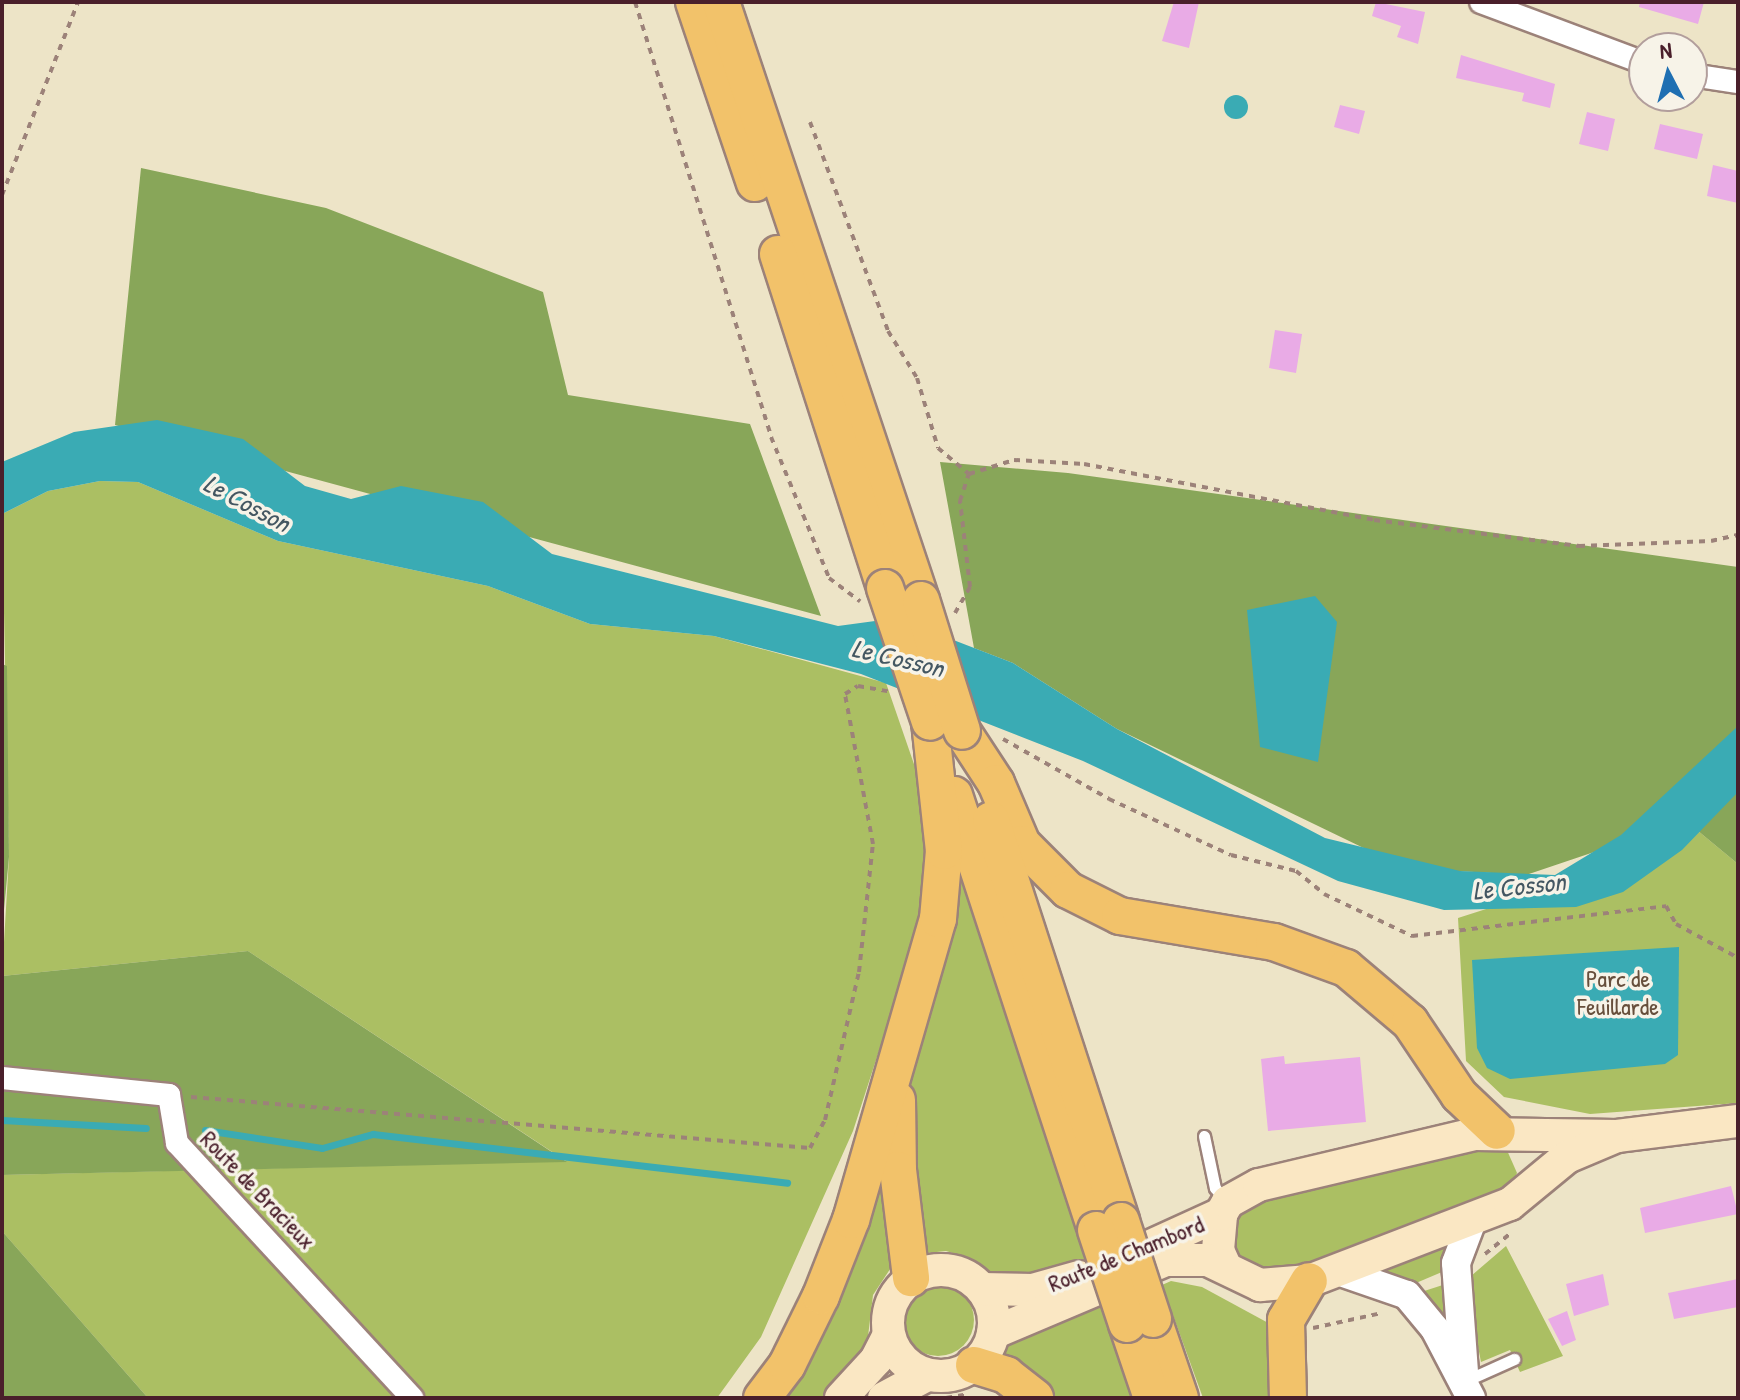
<!DOCTYPE html>
<html>
<head>
<meta charset="utf-8">
<style>
  body { margin:0 }
  #map { position:relative; width:1740px; height:1400px; overflow:hidden; background:#ede4c7; font-family:"Patrick Hand",sans-serif }
  div>[style] { position:absolute }
  .green>* { inset:0; background:#abbf63 }
  .round { border-radius:50% }
  .forest>* { inset:0; background:#88a659 }
  .water>* { inset:0; background:#3aabb4 }
  .stream>* { height:7px; margin:-3.5px; padding:0 3.5px; transform-origin:3.5px; border-radius:3.5px; background:#3aabb4 }
  .building>* { inset:0; background:#e9abe6 }
  .path>* { height:4px; margin-top:-2px; transform-origin:0; background:repeating-linear-gradient(90deg,#9c8279 0 6px,transparent 0 12px) }
  .roads { filter:drop-shadow(2px 0 #9c8279) drop-shadow(-2px 0 #9c8279) drop-shadow(0 2px #9c8279) drop-shadow(0 -2px #9c8279) }
  .service>* { height:11px; margin:-5.5px; padding:0 5.5px; transform-origin:5.5px; border-radius:5.5px; background:#fff }
  .minor>* { height:22px; margin:-11px; padding:0 11px; transform-origin:11px; border-radius:11px; background:#fff }
  .tertiary>* { height:28px; margin:-14px; padding:0 14px; transform-origin:14px; border-radius:14px; background:#fff }
  .secondary>* { height:32px; margin:-16px; padding:0 16px; transform-origin:16px; border-radius:16px; background:#fae7c3 }
  .secondary>.ring { margin:-16px; padding:0; box-sizing:content-box; background:none; border:32px solid #fae7c3; border-radius:50% }
  .trunk>* { height:36px; margin:-18px; padding:0 18px; transform-origin:18px; border-radius:18px; background:#f2c26a }
  .bridges { filter:drop-shadow(2px 0 #9c8279) drop-shadow(-2px 0 #9c8279) drop-shadow(0 2px #9c8279) drop-shadow(0 -2px #9c8279) }
  .trunk-bridge>* { height:36px; margin:-18px; padding:0 18px; transform-origin:18px; border-radius:18px; background:#f2c26a }
  span { translate:-50% -50%; white-space:nowrap; text-align:center; line-height:1.15; -webkit-text-stroke:7px #f7f3e8; paint-order:stroke }
  .park-label { font-size:24px; color:#674f3c }
  .street-label { font-size:24px; color:#4a1f2b }
  .water-label { font-size:26px; color:#445762; font-style:italic }
  .frame { position:absolute; inset:0; border:4px solid #4a1f2b; pointer-events:none }
  .north { position:absolute; left:1628px; top:32px; width:80px; height:80px; box-sizing:border-box; background:#f7f3e8; border:2px solid #b29e9c; border-radius:50%; rotate:354deg; font-size:22px; font-weight:700; line-height:32px; text-align:center; color:#4a1f2b }
  .north::after { content:''; display:block; margin:auto; width:28px; height:36px; background:#1f6fb2; clip-path:polygon(50% 0,100% 100%,50% 72%,0 100%) }
</style>
</head>
<body>
<div id="map">
  <div class="green">
    <i style="clip-path:polygon(100px 481px,138px 482px,278px 541px,488px 586px,590px 624px,714px 636px,886px 683px,925px 796px,924px 912px,853px 1131px,761px 1337px,717px 1398px,148px 1398px,2px 1231px,2px 1175px,566px 1161px,248px 951px,2px 976px,9px 857px,2px 514px,48px 491px)"></i>
    <i style="clip-path:polygon(1686px 821px,1738px 864px,1738px 1103px,1590px 1114px,1504px 1097px,1466px 1061px,1458px 918px,1602px 872px)"></i>
    <i style="clip-path:polygon(959px 842px,1088px 1265px,1034px 1282px,995px 1277px,970px 1258px,946px 1251px,918px 1254px,908px 1096px,914px 1043px)"></i>
    <i style="clip-path:polygon(884px 1138px,898px 1257px,873px 1295px,866px 1353px,826px 1398px,774px 1398px)"></i>
    <i style="clip-path:polygon(1488px 1147px,1506px 1148px,1517px 1173px,1511px 1185px,1495px 1193px,1285px 1271px,1263px 1274px,1235px 1252px,1235px 1219px,1264px 1198px)"></i>
    <i style="clip-path:polygon(1454px 1241px,1449px 1269px,1409px 1286px,1378px 1269px)"></i>
    <i style="clip-path:polygon(1506px 1246px,1563px 1356px,1520px 1372px,1510px 1350px,1481px 1362px,1475px 1331px,1471px 1276px)"></i>
    <i style="clip-path:polygon(1171px 1281px,1202px 1287px,1274px 1326px,1279px 1398px,1203px 1398px,1162px 1285px)"></i>
    <i style="clip-path:polygon(1449px 1283px,1452px 1339px,1418px 1293px)"></i>
    <i class="round" style="left:902px;top:1284px;width:72px;height:72px"></i>
    <i style="clip-path:polygon(1101px 1301px,1135px 1398px,1052px 1398px,994px 1360px,1015px 1338px)"></i>
  </div>
  <div class="forest">
    <i style="clip-path:polygon(141px 168px,326px 208px,543px 292px,568px 395px,750px 424px,821px 616px,115px 425px)"></i>
    <i style="clip-path:polygon(940px 462px,1068px 473px,1738px 567px,1738px 864px,1686px 821px,1526px 875px,1405px 868px,1117px 729px,1013px 663px,974px 648px)"></i>
    <i style="clip-path:polygon(2px 664px,7px 666px,9px 857px,2px 931px)"></i>
    <i style="clip-path:polygon(248px 951px,567px 1162px,2px 1175px,2px 976px)"></i>
    <i style="clip-path:polygon(2px 1231px,148px 1398px,2px 1398px)"></i>
  </div>
  <div class="water">
    <i class="round" style="left:1224px;top:95px;width:24px;height:24px"></i>
    <i style="clip-path:polygon(157px 420px,243px 439px,305px 486px,351px 499px,401px 486px,483px 502px,552px 554px,838px 626px,875px 621px,956px 641px,1013px 663px,1117px 729px,1325px 838px,1460px 871px,1555px 875px,1621px 835px,1738px 726px,1738px 792px,1682px 850px,1623px 892px,1576px 907px,1444px 910px,1338px 881px,1083px 761px,861px 674px,714px 636px,590px 624px,488px 586px,278px 541px,138px 482px,100px 481px,48px 491px,2px 514px,2px 462px,74px 432px)"></i>
    <i style="clip-path:polygon(1315px 596px,1337px 622px,1318px 762px,1260px 747px,1247px 610px)"></i>
    <i style="clip-path:polygon(1679px 947px,1678px 1055px,1665px 1064px,1510px 1079px,1487px 1068px,1477px 1048px,1472px 960px)"></i>
  </div>
  <div class="stream">
    <i style="left:2px;top:1120px;width:144px;rotate:3.2deg"></i>
    <i style="left:205px;top:1130px;width:118px;rotate:8.7deg"></i>
    <i style="left:322px;top:1148px;width:53px;rotate:-15.4deg"></i>
    <i style="left:373px;top:1134px;width:417px;rotate:6.7deg"></i>
  </div>
  <div class="building">
    <i style="clip-path:polygon(1174px 2px,1199px 2px,1189px 48px,1162px 41px)"></i>
    <i style="clip-path:polygon(1376px 2px,1425px 12px,1418px 44px,1397px 37px,1401px 26px,1372px 16px)"></i>
    <i style="clip-path:polygon(1640px 2px,1704px 2px,1698px 24px,1639px 7px)"></i>
    <i style="clip-path:polygon(1461px 55px,1555px 84px,1550px 108px,1522px 101px,1524px 93px,1456px 78px)"></i>
    <i style="clip-path:polygon(1340px 105px,1365px 111px,1359px 134px,1334px 127px)"></i>
    <i style="clip-path:polygon(1587px 112px,1615px 119px,1608px 151px,1579px 144px)"></i>
    <i style="clip-path:polygon(1660px 124px,1703px 134px,1697px 159px,1654px 149px)"></i>
    <i style="clip-path:polygon(1713px 165px,1738px 171px,1738px 203px,1707px 196px)"></i>
    <i style="clip-path:polygon(1275px 330px,1302px 334px,1296px 373px,1269px 368px)"></i>
    <i style="clip-path:polygon(1284px 1056px,1285px 1064px,1360px 1057px,1366px 1122px,1268px 1131px,1261px 1059px)"></i>
    <i style="clip-path:polygon(1731px 1186px,1738px 1214px,1645px 1233px,1640px 1208px)"></i>
    <i style="clip-path:polygon(1603px 1274px,1609px 1305px,1574px 1316px,1566px 1284px)"></i>
    <i style="clip-path:polygon(1738px 1279px,1738px 1307px,1674px 1319px,1668px 1293px)"></i>
    <i style="clip-path:polygon(1567px 1311px,1576px 1340px,1562px 1346px,1548px 1319px)"></i>
  </div>
  <div class="path">
    <i style="left:635px;top:2px;width:456px;rotate:72.6deg"></i>
    <i style="left:771px;top:437px;width:152px;rotate:67.6deg"></i>
    <i style="left:829px;top:578px;width:39px;rotate:37deg"></i>
    <i style="left:810px;top:122px;width:223px;rotate:69.5deg"></i>
    <i style="left:888px;top:331px;width:55px;rotate:58.3deg"></i>
    <i style="left:917px;top:378px;width:73px;rotate:73.3deg"></i>
    <i style="left:938px;top:448px;width:40px;rotate:40deg"></i>
    <i style="left:2px;top:195px;width:207px;rotate:-68.5deg"></i>
    <i style="left:955px;top:613px;width:30px;rotate:-60deg"></i>
    <i style="left:970px;top:587px;width:87px;rotate:-96.6deg"></i>
    <i style="left:960px;top:501px;width:28px;rotate:-72deg"></i>
    <i style="left:969px;top:474px;width:47px;rotate:-17.3deg"></i>
    <i style="left:1014px;top:460px;width:70px;rotate:3.3deg"></i>
    <i style="left:1084px;top:464px;width:295px;rotate:10.9deg"></i>
    <i style="left:1374px;top:520px;width:207px;rotate:7.2deg"></i>
    <i style="left:1579px;top:546px;width:132px;rotate:-2.2deg"></i>
    <i style="left:1711px;top:541px;width:28px;rotate:-13deg"></i>
    <i style="left:1003px;top:739px;width:122px;rotate:29.5deg"></i>
    <i style="left:1109px;top:799px;width:134px;rotate:24.7deg"></i>
    <i style="left:1231px;top:855px;width:67px;rotate:13.8deg"></i>
    <i style="left:1296px;top:871px;width:36px;rotate:39deg"></i>
    <i style="left:1324px;top:894px;width:98px;rotate:25.5deg"></i>
    <i style="left:1412px;top:936px;width:256px;rotate:-6.7deg"></i>
    <i style="left:1666px;top:906px;width:21px;rotate:61deg"></i>
    <i style="left:1676px;top:924px;width:71px;rotate:28.7deg"></i>
    <i style="left:191px;top:1097px;width:621px;rotate:4.71deg"></i>
    <i style="left:810px;top:1148px;width:32px;rotate:-62deg"></i>
    <i style="left:825px;top:1120px;width:152px;rotate:-77.1deg"></i>
    <i style="left:859px;top:972px;width:129px;rotate:-83.8deg"></i>
    <i style="left:873px;top:844px;width:153px;rotate:-100.6deg"></i>
    <i style="left:845px;top:694px;width:15px;rotate:-32deg"></i>
    <i style="left:858px;top:686px;width:34px;rotate:10deg"></i>
    <i style="left:1485px;top:1254px;width:32px;rotate:-39deg"></i>
    <i style="left:1313px;top:1328px;width:71px;rotate:-12.3deg"></i>
    <i style="left:946px;top:1398px;width:22px;rotate:-10deg"></i>
  </div>
  <div class="roads">
    <div class="service">
      <i style="left:1204px;top:1136px;width:53px;rotate:78.1deg"></i>
      <i style="left:1215px;top:1188px;width:18px;rotate:49deg"></i>
      <i style="left:1465px;top:1381px;width:54px;rotate:-24.2deg"></i>
    </div>
    <div class="minor">
      <i style="left:1481px;top:2px;width:174px;rotate:20.5deg"></i>
      <i style="left:1692px;top:75px;width:47px;rotate:8.7deg"></i>
      <i style="left:2px;top:1078px;width:168px;rotate:5.8deg"></i>
      <i style="left:169px;top:1095px;width:49px;rotate:80.5deg"></i>
      <i style="left:177px;top:1143px;width:347px;rotate:47.3deg"></i>
    </div>
    <div class="tertiary">
      <i style="left:1335px;top:1270px;width:76px;rotate:19.1deg"></i>
      <i style="left:1407px;top:1295px;width:44px;rotate:50.5deg"></i>
      <i style="left:1435px;top:1329px;width:78px;rotate:62.4deg"></i>
      <i style="left:1464px;top:1372px;width:109px;rotate:-94.2deg"></i>
      <i style="left:1456px;top:1263px;width:48px;rotate:-69.3deg"></i>
    </div>
    <div class="secondary">
      <i style="left:1133px;top:1254px;width:97px;rotate:-24.4deg"></i>
      <i style="left:1225px;top:1266px;width:17px;rotate:-114deg"></i>
      <i style="left:1218px;top:1250px;width:36px;rotate:-85deg"></i>
      <i style="left:1221px;top:1214px;width:14px;rotate:-60deg"></i>
      <i style="left:1228px;top:1202px;width:35px;rotate:-29deg"></i>
      <i style="left:1259px;top:1185px;width:222px;rotate:-13.3deg"></i>
      <i style="left:1475px;top:1134px;width:142px;rotate:0.8deg"></i>
      <i style="left:1617px;top:1136px;width:122px;rotate:-7.1deg"></i>
      <i class="ring" style="left:888px;top:1270px;width:74px;height:74px"></i>
      <i style="left:982px;top:1289px;width:51px;rotate:1.1deg"></i>
      <i style="left:1033px;top:1290px;width:48px;rotate:-15.8deg"></i>
      <i style="left:993px;top:1333px;width:188px;rotate:-22.9deg"></i>
      <i style="left:1166px;top:1260px;width:42px"></i>
      <i style="left:1208px;top:1260px;width:58px;rotate:25.7deg"></i>
      <i style="left:1260px;top:1285px;width:49px;rotate:-4.7deg"></i>
      <i style="left:1309px;top:1281px;width:215px;rotate:-21deg"></i>
      <i style="left:1510px;top:1204px;width:74px;rotate:-39.5deg"></i>
      <i style="left:1567px;top:1157px;width:54px;rotate:-22.8deg"></i>
      <i style="left:841px;top:1398px;width:52px;rotate:-47.4deg"></i>
      <i style="left:876px;top:1360px;width:27px;rotate:-63deg"></i>
      <i style="left:884px;top:1398px;width:49px;rotate:-28.1deg"></i>
    </div>
    <div class="trunk">
      <i style="left:694px;top:2px;width:191px;rotate:71.4deg"></i>
      <i style="left:721px;top:2px;width:631px;rotate:71.51deg"></i>
      <i style="left:778px;top:254px;width:351px;rotate:72.2deg"></i>
      <i style="left:962px;top:731px;width:62px;rotate:56.8deg"></i>
      <i style="left:996px;top:783px;width:66px;rotate:66.9deg"></i>
      <i style="left:1022px;top:844px;width:65px;rotate:45deg"></i>
      <i style="left:1068px;top:890px;width:58px;rotate:26.6deg"></i>
      <i style="left:1120px;top:916px;width:156px;rotate:9.6deg"></i>
      <i style="left:1274px;top:942px;width:77px;rotate:19.9deg"></i>
      <i style="left:1346px;top:968px;width:84px;rotate:40.2deg"></i>
      <i style="left:1410px;top:1022px;width:88px;rotate:56.1deg"></i>
      <i style="left:1459px;top:1095px;width:52px;rotate:43.5deg"></i>
      <i style="left:954px;top:795px;width:458px;rotate:71.9deg"></i>
      <i style="left:991px;top:820px;width:422px;rotate:72deg"></i>
      <i style="left:897px;top:1100px;width:70px;rotate:89.2deg"></i>
      <i style="left:898px;top:1170px;width:109px;rotate:83.1deg"></i>
      <i style="left:1153px;top:1319px;width:83px;rotate:71.1deg"></i>
      <i style="left:1127px;top:1324px;width:78px;rotate:71.3deg"></i>
      <i style="left:974px;top:1365px;width:34px;rotate:17deg"></i>
      <i style="left:1006px;top:1375px;width:37px;rotate:38deg"></i>
      <i style="left:762px;top:1398px;width:41px;rotate:-52.9deg"></i>
      <i style="left:787px;top:1365px;width:77px;rotate:-63.8deg"></i>
      <i style="left:821px;top:1296px;width:82px;rotate:-68.5deg"></i>
      <i style="left:851px;top:1220px;width:313px;rotate:-73.9deg"></i>
      <i style="left:938px;top:919px;width:68px;rotate:-85deg"></i>
      <i style="left:944px;top:851px;width:130px;rotate:-96.2deg"></i>
      <i style="left:1288px;top:1398px;width:78px;rotate:-91.5deg"></i>
      <i style="left:1286px;top:1320px;width:45px;rotate:-59.5deg"></i>
    </div>
  </div>
  <div class="bridges">
    <div class="trunk-bridge">
      <i style="left:885px;top:588px;width:141px;rotate:71.4deg"></i>
      <i style="left:921px;top:600px;width:137px;rotate:72.6deg"></i>
      <i style="left:1121px;top:1221px;width:103px;rotate:71.9deg"></i>
      <i style="left:1096px;top:1230px;width:99px;rotate:71.7deg"></i>
    </div>
  </div>
  <div class="park-label">
    <span style="left:1618px;top:993px">Parc de<br>Feuillarde</span>
  </div>
  <div class="street-label">
    <span style="left:258px;top:1190px;rotate:46deg">Route de Bracieux</span>
    <span style="left:1126px;top:1254px;rotate:-22deg">Route de Chambord</span>
  </div>
  <div class="water-label">
    <span style="left:247px;top:503px;rotate:28deg">Le Cosson</span>
    <span style="left:898px;top:658px;rotate:13deg">Le Cosson</span>
    <span style="left:1519px;top:886px;rotate:-6deg">Le Cosson</span>
  </div>
  <div class="frame"></div>
  <div class="north">N</div>
</div>
</body>
</html>
